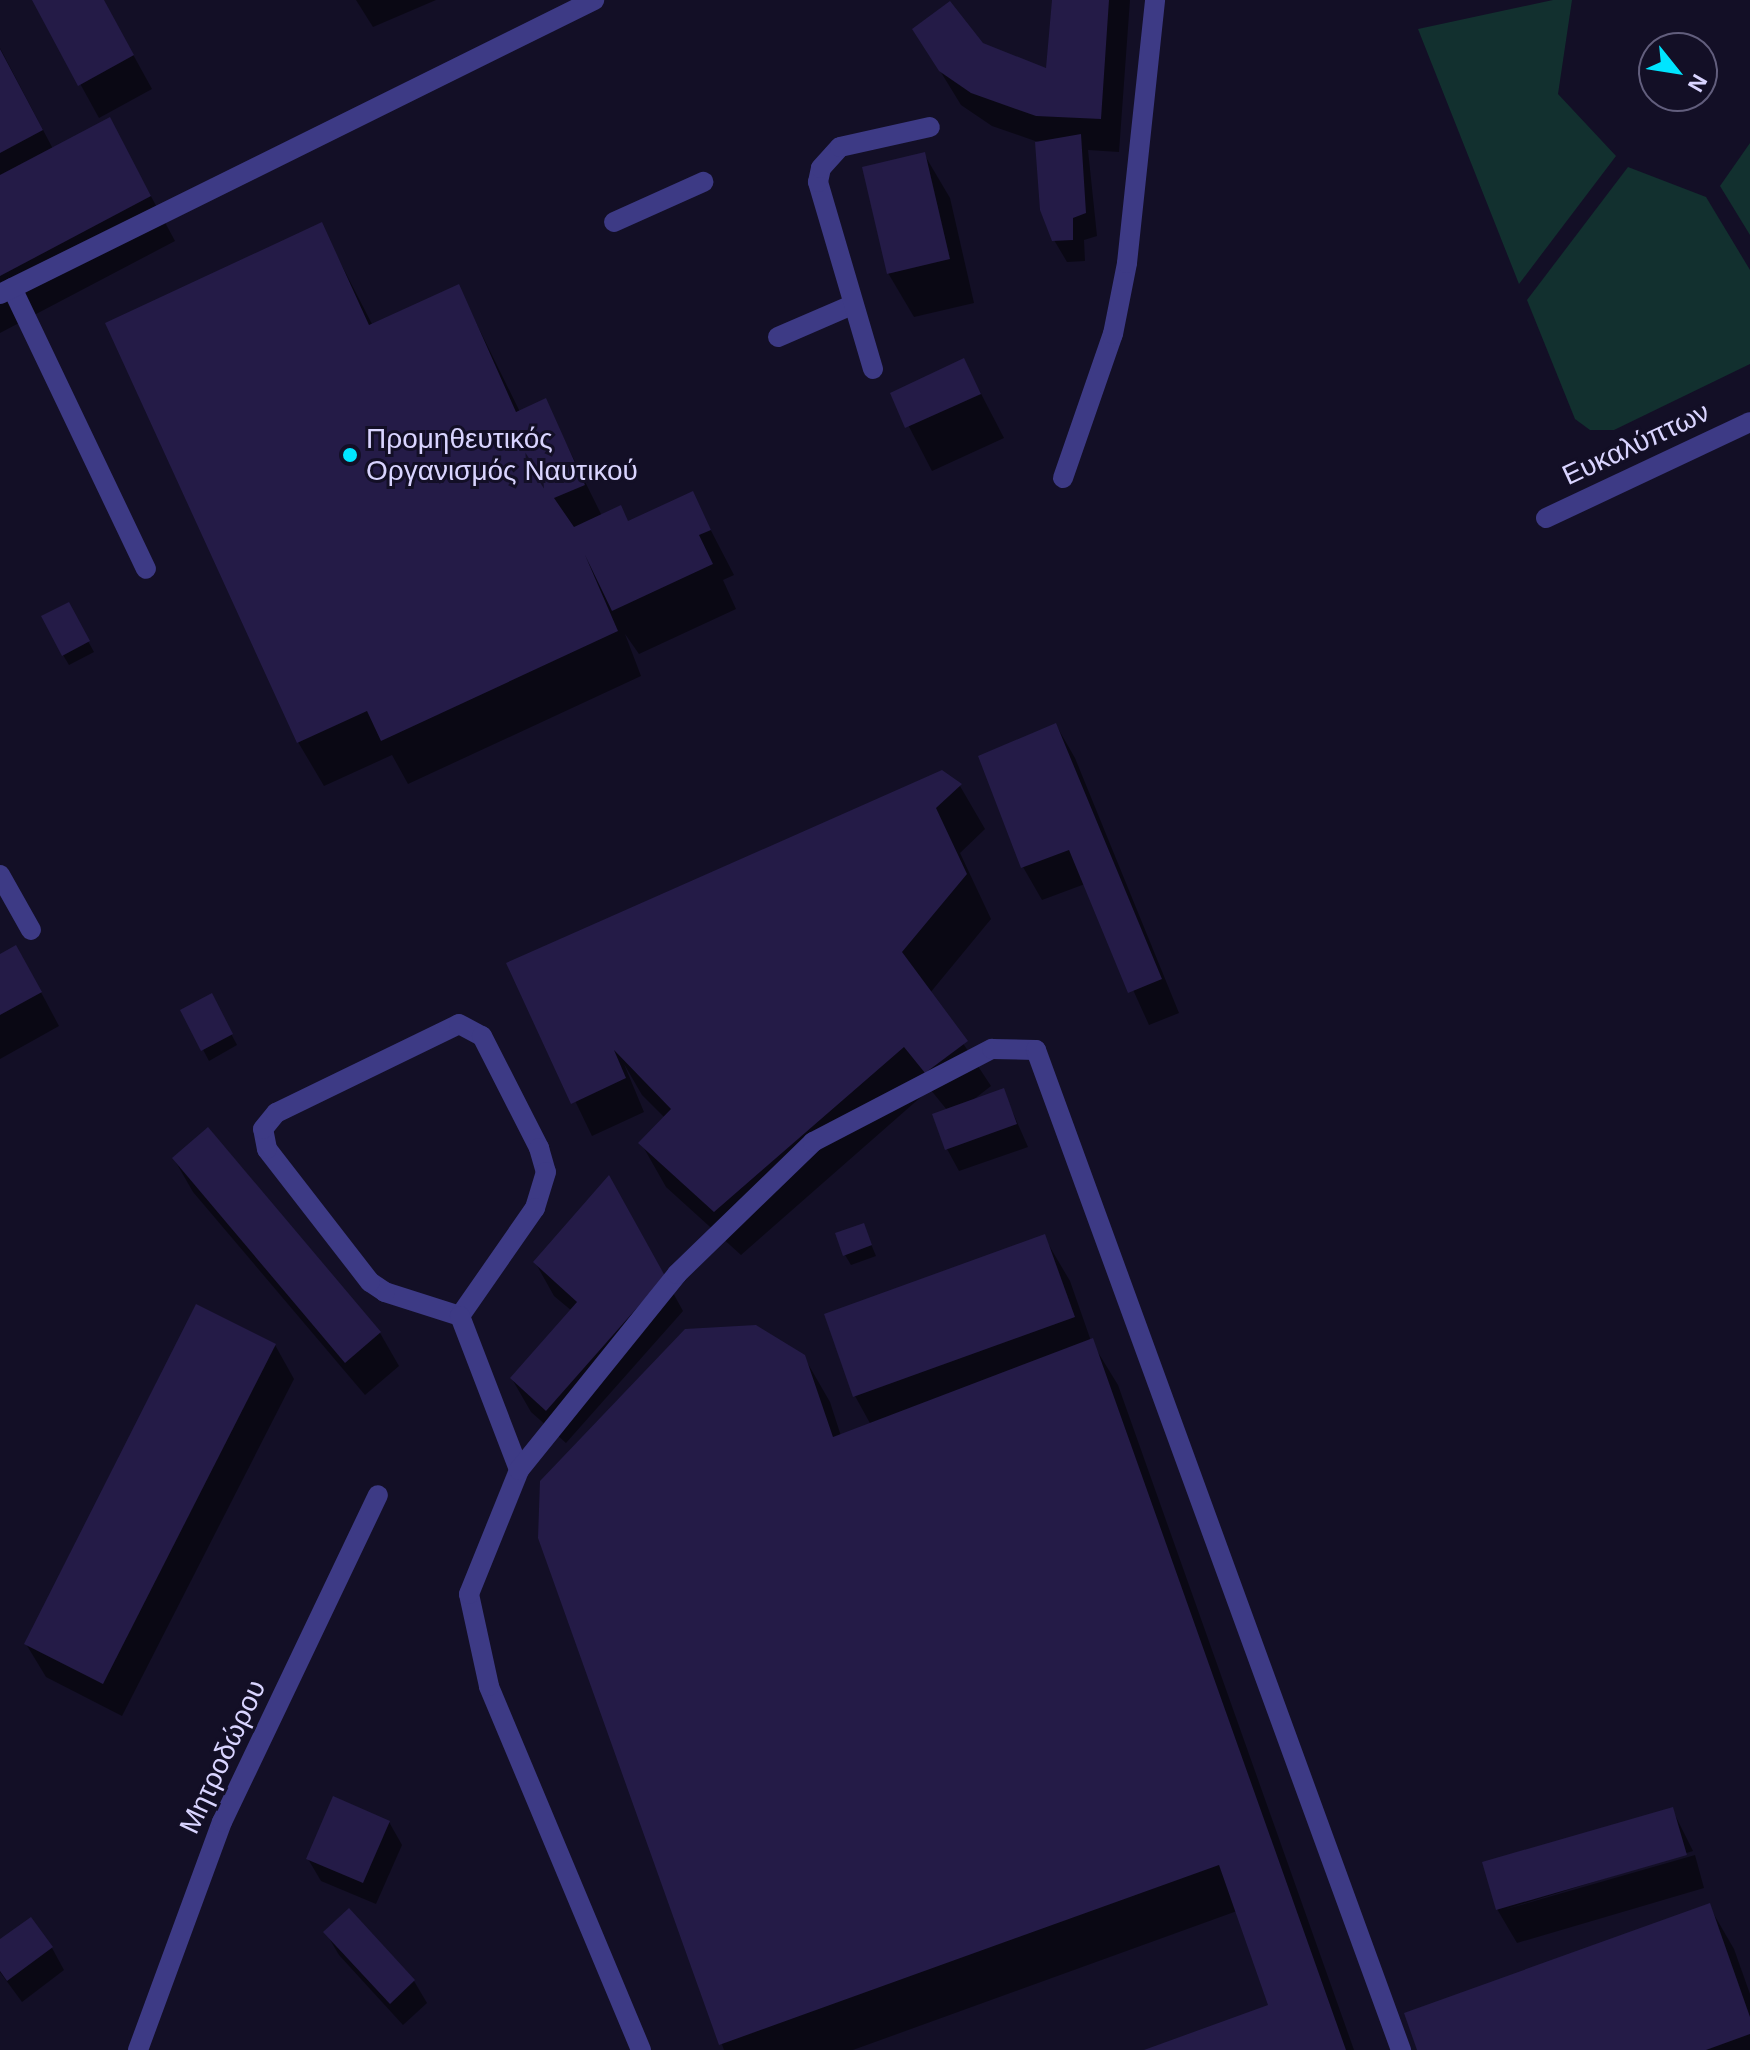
<!DOCTYPE html>
<html>
<head>
<meta charset="utf-8">
<style>
  body { margin:0 }
  #map { position:relative; width:1750px; height:2050px; overflow:hidden; background:#130f26; font-family:Arial,sans-serif }
  div>[style] { position:absolute }
  .green>* { inset:0; background:#12302f }
  .shadow>* { inset:0; background:#0007 }
  .building>* { inset:0; background:#241b47 }
  .minor>* { height:20px; margin:-10px; padding:0 10px; transform-origin:10px; border-radius:10px; background:#3d3a85 }
  .dots>* { width:22px; height:22px; translate:-50% -50%; box-sizing:border-box; border:4px solid #130f26; border-radius:50% }
  span { translate:-50% -50%; white-space:nowrap; text-align:center; line-height:1.15; -webkit-text-stroke:6px #130f26; paint-order:stroke }
  .poi-label { font-size:28px; color:#d9d4ff }
  .left { translate:0 -50%; text-align:left }
  .street-label { font-size:28px; color:#d9d4ff }
  .north { position:absolute; left:1638px; top:32px; width:80px; height:80px; box-sizing:border-box; background:#130f26; border:2px solid #625e7d; border-radius:50%; rotate:120deg; font-size:22px; font-weight:700; line-height:32px; text-align:center; color:#d9d4ff }
  .north::after { content:''; display:block; margin:auto; width:28px; height:36px; background:#00e5ff; clip-path:polygon(50% 0,100% 100%,50% 72%,0 100%) }
</style>
</head>
<body>
<div id="map">
  <div class="green">
    <i style="clip-path:polygon(1553px 0,1572px 0,1558px 94px,1616px 156px,1519px 284px,1418px 29px)"></i>
    <i style="clip-path:polygon(1750px 143px,1750px 235px,1720px 186px)"></i>
    <i style="clip-path:polygon(1628px 167px,1706px 197px,1750px 270px,1750px 364px,1614px 430px,1590px 430px,1575px 419px,1527px 300px)"></i>
  </div>
  <div class="shadow">
    <i style="clip-path:polygon(34px 0,103px 0,152px 89px,99px 118px)"></i>
    <i style="clip-path:polygon(356px 0,436px 0,373px 27px)"></i>
    <i style="clip-path:polygon(1054px 0,1130px 0,1119px 152px,1088px 150px,1097px 236px,1084px 240px,1085px 261px,1067px 262px,1054px 240px,1038px 142px,992px 126px,961px 105px,915px 30px,981px 45px,1048px 71px)"></i>
    <i style="clip-path:polygon(0 48px,53px 149px,110px 120px,175px 241px,0 333px)"></i>
    <i style="clip-path:polygon(924px 154px,950px 198px,974px 303px,914px 317px,888px 273px)"></i>
    <i style="clip-path:polygon(321px 225px,373px 326px,458px 286px,520px 412px,545px 401px,602px 516px,628px 523px,692px 494px,734px 575px,723px 580px,736px 609px,639px 654px,625px 634px,641px 676px,408px 784px,392px 755px,324px 786px,298px 742px)"></i>
    <i style="clip-path:polygon(964px 361px,1004px 438px,932px 471px,892px 394px)"></i>
    <i style="clip-path:polygon(68px 605px,94px 652px,69px 665px,63px 655px)"></i>
    <i style="clip-path:polygon(1056px 725px,1075px 758px,1179px 1013px,1149px 1025px,1085px 884px,1042px 900px,1023px 867px)"></i>
    <i style="clip-path:polygon(960px 786px,985px 829px,960px 853px,991px 919px,930px 993px,991px 1086px,973px 1100px,1003px 1090px,1028px 1147px,959px 1171px,947px 1149px,947px 1110px,930px 1089px,741px 1255px,666px 1187px,641px 1143px,665px 1118px,642px 1095px,624px 1064px,644px 1112px,592px 1136px,509px 964px)"></i>
    <i style="clip-path:polygon(0 957px,35px 981px,59px 1026px,0 1059px)"></i>
    <i style="clip-path:polygon(211px 996px,237px 1045px,209px 1061px,183px 1011px)"></i>
    <i style="clip-path:polygon(174px 1159px,380px 1333px,399px 1366px,365px 1395px,193px 1192px)"></i>
    <i style="clip-path:polygon(628px 1211px,683px 1311px,566px 1443px,531px 1412px,512px 1379px,572px 1311px,554px 1296px,535px 1262px)"></i>
    <i style="clip-path:polygon(863px 1225px,876px 1256px,851px 1265px,845px 1255px)"></i>
    <i style="clip-path:polygon(1044px 1237px,1070px 1281px,1091px 1341px,1118px 1385px,1354px 2050px,1150px 2050px,1271px 2006px,1237px 1911px,853px 2050px,724px 2050px,540px 1538px,804px 1357px,830px 1402px,841px 1436px,871px 1425px,855px 1396px,826px 1316px)"></i>
    <i style="clip-path:polygon(275px 1345px,294px 1379px,122px 1716px,46px 1677px,26px 1644px)"></i>
    <i style="clip-path:polygon(1672px 1809px,1693px 1851px,1503px 1910px,1695px 1855px,1704px 1888px,1517px 1943px,1497px 1909px,1484px 1864px)"></i>
    <i style="clip-path:polygon(389px 1822px,402px 1845px,376px 1904px,321px 1881px,308px 1859px)"></i>
    <i style="clip-path:polygon(1709px 1906px,1734px 1949px,1750px 1994px,1750px 2050px,1419px 2050px)"></i>
    <i style="clip-path:polygon(326px 1933px,414px 1981px,427px 2003px,403px 2025px,339px 1955px)"></i>
    <i style="clip-path:polygon(0 1942px,52px 1948px,64px 1970px,22px 2002px,0 1972px)"></i>
  </div>
  <div class="building">
    <i style="clip-path:polygon(32px 0,104px 0,134px 55px,78px 86px)"></i>
    <i style="clip-path:polygon(1052px 0,1109px 0,1101px 119px,1036px 116px,971px 93px,939px 71px,912px 29px,950px 1px,983px 43px,1046px 68px)"></i>
    <i style="clip-path:polygon(0 49px,43px 130px,0 153px)"></i>
    <i style="clip-path:polygon(110px 117px,151px 196px,0 276px,0 175px)"></i>
    <i style="clip-path:polygon(1081px 134px,1086px 213px,1073px 218px,1073px 240px,1052px 241px,1040px 210px,1035px 142px)"></i>
    <i style="clip-path:polygon(925px 152px,950px 259px,887px 274px,862px 167px)"></i>
    <i style="clip-path:polygon(322px 222px,369px 325px,459px 284px,516px 412px,546px 398px,585px 485px,554px 498px,574px 527px,621px 505px,628px 521px,693px 491px,711px 530px,699px 535px,713px 564px,612px 611px,585px 555px,618px 631px,381px 741px,367px 711px,297px 743px,105px 323px)"></i>
    <i style="clip-path:polygon(964px 358px,981px 394px,905px 428px,890px 393px)"></i>
    <i style="clip-path:polygon(69px 602px,90px 641px,62px 656px,41px 616px)"></i>
    <i style="clip-path:polygon(1056px 723px,1162px 979px,1128px 993px,1069px 850px,1021px 868px,978px 756px)"></i>
    <i style="clip-path:polygon(942px 770px,962px 784px,936px 808px,967px 874px,902px 952px,968px 1041px,925px 1073px,904px 1047px,714px 1212px,638px 1143px,671px 1109px,614px 1050px,626px 1078px,571px 1104px,506px 963px)"></i>
    <i style="clip-path:polygon(16px 945px,42px 992px,0 1015px,0 954px)"></i>
    <i style="clip-path:polygon(212px 993px,233px 1034px,201px 1051px,180px 1010px)"></i>
    <i style="clip-path:polygon(1004px 1088px,1017px 1124px,945px 1150px,932px 1114px)"></i>
    <i style="clip-path:polygon(208px 1127px,381px 1332px,345px 1363px,172px 1158px)"></i>
    <i style="clip-path:polygon(609px 1175px,665px 1276px,546px 1411px,510px 1378px,577px 1302px,533px 1262px)"></i>
    <i style="clip-path:polygon(864px 1223px,872px 1245px,843px 1256px,835px 1233px)"></i>
    <i style="clip-path:polygon(1045px 1234px,1075px 1317px,853px 1397px,824px 1314px)"></i>
    <i style="clip-path:polygon(196px 1304px,276px 1344px,103px 1684px,24px 1644px)"></i>
    <i style="clip-path:polygon(756px 1325px,805px 1355px,833px 1437px,1093px 1338px,1346px 2050px,1144px 2050px,1268px 2005px,1219px 1865px,719px 2045px,538px 1538px,540px 1481px,685px 1329px)"></i>
    <i style="clip-path:polygon(333px 1796px,390px 1821px,363px 1883px,306px 1859px)"></i>
    <i style="clip-path:polygon(1673px 1807px,1687px 1855px,1496px 1910px,1482px 1862px)"></i>
    <i style="clip-path:polygon(1710px 1903px,1750px 2017px,1750px 2034px,1706px 2050px,1417px 2050px,1404px 2013px)"></i>
    <i style="clip-path:polygon(349px 1908px,415px 1980px,390px 2004px,323px 1932px)"></i>
    <i style="clip-path:polygon(31px 1917px,53px 1947px,7px 1981px,0 1971px,0 1939px)"></i>
  </div>
  <div class="minor">
    <i style="left:614px;top:222px;width:98px;rotate:-24.2deg"></i>
    <i style="left:12px;top:288px;width:311px;rotate:64.5deg"></i>
    <i style="left:0;top:294px;width:663px;rotate:-26.33deg"></i>
    <i style="left:778px;top:337px;width:81px;rotate:-23.4deg"></i>
    <i style="left:873px;top:369px;width:195px;rotate:-106.4deg"></i>
    <i style="left:818px;top:182px;width:14px;rotate:-78deg"></i>
    <i style="left:821px;top:168px;width:28px;rotate:-48deg"></i>
    <i style="left:840px;top:147px;width:92px;rotate:-12.5deg"></i>
    <i style="left:1063px;top:478px;width:152px;rotate:-70.9deg"></i>
    <i style="left:1113px;top:334px;width:72px;rotate:-78.8deg"></i>
    <i style="left:1127px;top:263px;width:264px;rotate:-83.9deg"></i>
    <i style="left:1546px;top:518px;width:225px;rotate:-25.2deg"></i>
    <i style="left:0;top:875px;width:63px;rotate:60.6deg"></i>
    <i style="left:460px;top:1316px;width:79px;rotate:-162.3deg"></i>
    <i style="left:385px;top:1292px;width:18px;rotate:-146deg"></i>
    <i style="left:370px;top:1282px;width:168px;rotate:-127.8deg"></i>
    <i style="left:267px;top:1149px;width:20px;rotate:-101deg"></i>
    <i style="left:263px;top:1129px;width:21px;rotate:-51deg"></i>
    <i style="left:276px;top:1113px;width:203px;rotate:-25.9deg"></i>
    <i style="left:459px;top:1024px;width:26px;rotate:28deg"></i>
    <i style="left:482px;top:1036px;width:126px;rotate:63deg"></i>
    <i style="left:539px;top:1148px;width:25px;rotate:74deg"></i>
    <i style="left:546px;top:1172px;width:38px;rotate:107deg"></i>
    <i style="left:535px;top:1208px;width:131px;rotate:124.8deg"></i>
    <i style="left:460px;top:1316px;width:165px;rotate:69deg"></i>
    <i style="left:138px;top:2050px;width:243px;rotate:-69.8deg"></i>
    <i style="left:222px;top:1822px;width:362px;rotate:-64.5deg"></i>
    <i style="left:641px;top:2050px;width:394px;rotate:-112.7deg"></i>
    <i style="left:489px;top:1686px;width:94px;rotate:-102.3deg"></i>
    <i style="left:469px;top:1594px;width:134px;rotate:-68deg"></i>
    <i style="left:519px;top:1470px;width:252px;rotate:-51.1deg"></i>
    <i style="left:677px;top:1274px;width:190px;rotate:-44.1deg"></i>
    <i style="left:813px;top:1142px;width:202px;rotate:-27.5deg"></i>
    <i style="left:992px;top:1049px;width:44px;rotate:1.3deg"></i>
    <i style="left:1036px;top:1050px;width:1065px;rotate:69.95deg"></i>
  </div>
  <div class="dots">
    <i style="left:350px;top:455px;background:#00e5ff"></i>
  </div>
  <div class="poi-label">
    <span class="left" style="left:366px;top:455px">Προμηθευτικός<br>Οργανισμός Ναυτικού</span>
  </div>
  <div class="street-label">
    <span style="left:1636px;top:444px;rotate:-25deg">Ευκαλύπτων</span>
    <span style="left:223px;top:1757px;rotate:-65deg">Μητροδώρου</span>
  </div>
  <div class="north">N</div>
</div>
</body>
</html>
